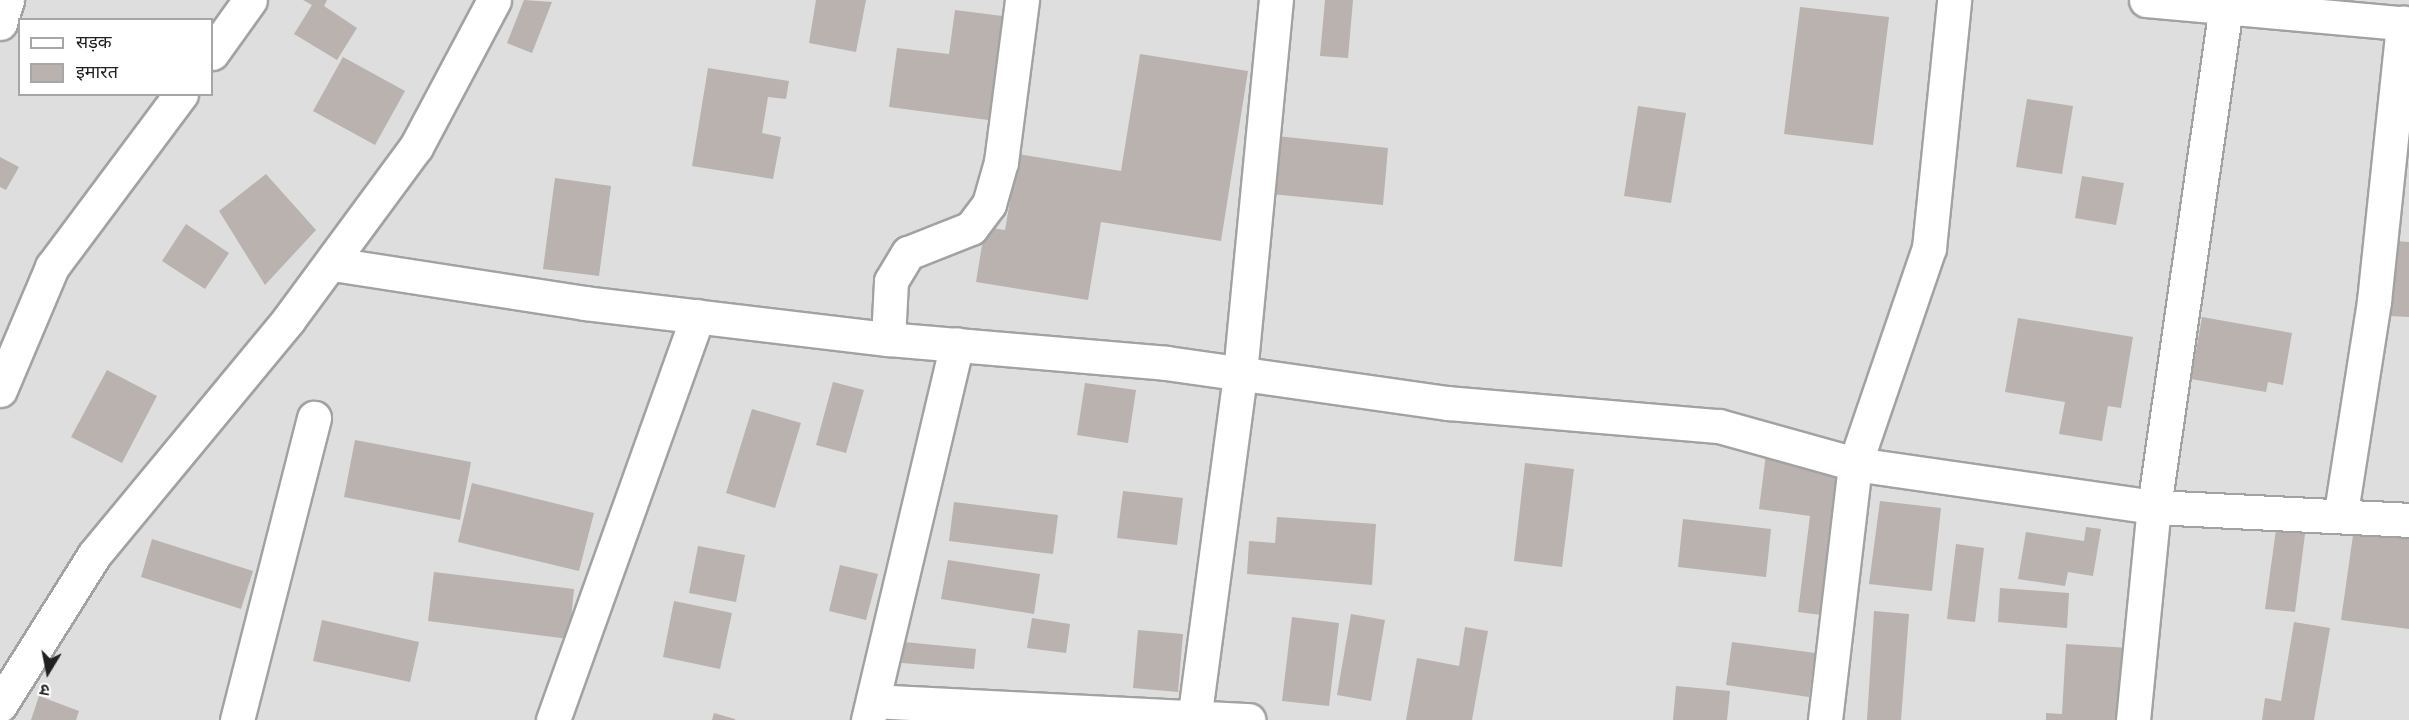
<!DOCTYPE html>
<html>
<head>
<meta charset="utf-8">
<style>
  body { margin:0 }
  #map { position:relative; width:2409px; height:720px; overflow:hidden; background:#f0ede8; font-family:Figtree,"Noto Sans Devanagari",sans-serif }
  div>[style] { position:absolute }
  .residential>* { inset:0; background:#dfdede }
  .building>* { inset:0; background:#b9b2ae }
  .roads { filter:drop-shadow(2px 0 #a2a2a2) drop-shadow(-2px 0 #a2a2a2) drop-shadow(0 2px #a2a2a2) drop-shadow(0 -2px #a2a2a2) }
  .street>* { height:33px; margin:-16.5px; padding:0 16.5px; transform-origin:16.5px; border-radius:16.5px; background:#fff }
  span { translate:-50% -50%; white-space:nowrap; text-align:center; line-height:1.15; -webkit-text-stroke:4.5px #fff; paint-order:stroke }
  .legend { position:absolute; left:18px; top:18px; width:195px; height:78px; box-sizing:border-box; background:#fff; border:2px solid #a6a6a6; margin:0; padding:8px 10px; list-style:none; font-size:18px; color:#212121 }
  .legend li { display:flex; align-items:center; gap:12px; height:30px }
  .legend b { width:30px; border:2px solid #a6a6a6 }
  .north { position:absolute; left:18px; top:642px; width:60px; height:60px; -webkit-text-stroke:4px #fff; paint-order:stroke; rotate:190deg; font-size:16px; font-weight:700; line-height:24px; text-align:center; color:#212121 }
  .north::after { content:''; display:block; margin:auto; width:21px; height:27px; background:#212121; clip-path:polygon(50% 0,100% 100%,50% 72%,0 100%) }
</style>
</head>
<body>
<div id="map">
  <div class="residential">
    <i style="clip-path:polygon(evenodd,0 0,2409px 0,2409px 720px,0 720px,0 0,20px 20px,212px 20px,212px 94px,20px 94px,20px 20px)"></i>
  </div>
  <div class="building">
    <i style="clip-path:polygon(303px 0,327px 0,324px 6px,357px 28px,337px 60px,294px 34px,312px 5px)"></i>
    <i style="clip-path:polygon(524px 0,552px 2px,532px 53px,507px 43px)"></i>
    <i style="clip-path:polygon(816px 0,866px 0,856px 52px,809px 43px)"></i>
    <i style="clip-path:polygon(1325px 0,1353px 0,1348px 58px,1320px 56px)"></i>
    <i style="clip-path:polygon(1800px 7px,1889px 17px,1873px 145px,1784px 134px)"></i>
    <i style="clip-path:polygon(955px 10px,1010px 17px,996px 121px,889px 107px,897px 48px,949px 54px)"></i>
    <i style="clip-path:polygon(1140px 54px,1248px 71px,1221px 241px,1101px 222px,1088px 300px,976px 282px,985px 227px,1005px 230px,1018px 154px,1121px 171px)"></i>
    <i style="clip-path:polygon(343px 57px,405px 91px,375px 145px,313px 111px)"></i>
    <i style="clip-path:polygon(708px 68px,789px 81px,786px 99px,768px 97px,762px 133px,781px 137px,773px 179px,692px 166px)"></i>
    <i style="clip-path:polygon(2027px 99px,2073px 106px,2062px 174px,2016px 167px)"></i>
    <i style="clip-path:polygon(1638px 106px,1686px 113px,1671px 203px,1624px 196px)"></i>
    <i style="clip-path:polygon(1277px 136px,1388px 148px,1383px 205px,1271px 194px)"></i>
    <i style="clip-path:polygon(0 157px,19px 167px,6px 190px,0 187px)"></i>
    <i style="clip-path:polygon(266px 174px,316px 230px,265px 285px,219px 211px)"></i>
    <i style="clip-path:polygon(2082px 176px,2124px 183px,2116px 225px,2075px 218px)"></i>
    <i style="clip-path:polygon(555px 178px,611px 186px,599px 276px,543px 269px)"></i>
    <i style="clip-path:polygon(186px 224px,229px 253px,205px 289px,162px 261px)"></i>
    <i style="clip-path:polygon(2395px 241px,2409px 242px,2409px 317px,2390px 316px)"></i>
    <i style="clip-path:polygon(2202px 317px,2292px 333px,2283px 385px,2268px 382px,2266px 392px,2191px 379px)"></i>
    <i style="clip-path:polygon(2018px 318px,2133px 337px,2121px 408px,2108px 406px,2102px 441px,2059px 434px,2065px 402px,2005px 392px)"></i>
    <i style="clip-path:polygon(107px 370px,157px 396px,122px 463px,71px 437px)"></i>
    <i style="clip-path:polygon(833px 382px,864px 390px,846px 453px,816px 445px)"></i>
    <i style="clip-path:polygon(1085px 383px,1136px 390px,1128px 443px,1077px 435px)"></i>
    <i style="clip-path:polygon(752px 409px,801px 423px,775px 508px,726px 493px)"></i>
    <i style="clip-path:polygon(355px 440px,471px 462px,460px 520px,344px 497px)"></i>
    <i style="clip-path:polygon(1766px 454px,1840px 464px,1821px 615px,1798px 612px,1810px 516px,1759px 509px)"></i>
    <i style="clip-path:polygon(1525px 463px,1574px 469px,1562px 567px,1514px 561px)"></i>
    <i style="clip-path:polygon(472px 483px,594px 513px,579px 571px,458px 542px)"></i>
    <i style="clip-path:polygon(1123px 491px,1183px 498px,1177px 545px,1117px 538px)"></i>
    <i style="clip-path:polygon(1880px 501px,1941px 508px,1932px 591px,1869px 584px)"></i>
    <i style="clip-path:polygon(954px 502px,1058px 515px,1053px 554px,949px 541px)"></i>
    <i style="clip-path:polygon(1277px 517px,1376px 524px,1372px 585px,1247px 574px,1249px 541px,1275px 543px)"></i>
    <i style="clip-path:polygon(1683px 519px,1771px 529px,1766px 577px,1678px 567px)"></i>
    <i style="clip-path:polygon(2086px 527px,2101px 529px,2093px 576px,2068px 572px,2065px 586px,2018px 579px,2026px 532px,2084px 541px)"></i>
    <i style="clip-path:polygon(2354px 528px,2409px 535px,2409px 629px,2341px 620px)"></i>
    <i style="clip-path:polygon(2276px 530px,2305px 534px,2295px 612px,2265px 609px)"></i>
    <i style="clip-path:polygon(152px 539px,253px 571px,241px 609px,141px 577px)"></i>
    <i style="clip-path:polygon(1956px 544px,1984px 548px,1975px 622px,1947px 619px)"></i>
    <i style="clip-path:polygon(698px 546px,745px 555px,736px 602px,689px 593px)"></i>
    <i style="clip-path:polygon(948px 560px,1040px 574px,1034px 614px,941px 599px)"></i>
    <i style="clip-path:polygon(840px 565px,878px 574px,866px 620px,829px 611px)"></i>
    <i style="clip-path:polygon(434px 572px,574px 589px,569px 639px,428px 621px)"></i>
    <i style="clip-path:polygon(2000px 588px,2069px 593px,2067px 628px,1998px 622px)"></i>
    <i style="clip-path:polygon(674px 601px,732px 613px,720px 669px,663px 657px)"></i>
    <i style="clip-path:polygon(1874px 611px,1909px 614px,1901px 720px,1867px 720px)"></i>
    <i style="clip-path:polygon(1351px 614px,1385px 620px,1371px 701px,1337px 695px)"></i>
    <i style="clip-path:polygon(1292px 617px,1339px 623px,1329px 706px,1282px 701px)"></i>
    <i style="clip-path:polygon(1032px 618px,1070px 624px,1066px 653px,1027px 648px)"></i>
    <i style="clip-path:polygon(322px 620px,419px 642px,410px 682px,313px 661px)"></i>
    <i style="clip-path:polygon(2294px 622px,2330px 628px,2314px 720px,2262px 720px,2265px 698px,2281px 701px)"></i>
    <i style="clip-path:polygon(1465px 627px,1488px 631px,1472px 720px,1406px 720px,1417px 658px,1459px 666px)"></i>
    <i style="clip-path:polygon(1138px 630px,1183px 634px,1178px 692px,1133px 688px)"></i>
    <i style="clip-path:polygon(904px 642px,976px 649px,974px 669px,902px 663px)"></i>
    <i style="clip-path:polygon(1732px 642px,1815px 653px,1809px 697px,1726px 685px)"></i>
    <i style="clip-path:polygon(2066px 644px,2129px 648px,2124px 720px,2046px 720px,2046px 713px,2062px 714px)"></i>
    <i style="clip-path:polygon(1676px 686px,1730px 691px,1727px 720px,1673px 720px)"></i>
    <i style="clip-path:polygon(39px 696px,79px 711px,76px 720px,31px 720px)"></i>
    <i style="clip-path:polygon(714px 713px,735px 719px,735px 720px,712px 720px)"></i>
  </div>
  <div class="roads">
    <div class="street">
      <i style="left:2146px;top:0;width:264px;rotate:5.2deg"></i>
      <i style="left:0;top:23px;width:24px;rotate:-73deg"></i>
      <i style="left:212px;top:53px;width:65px;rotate:-54.4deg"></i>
      <i style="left:333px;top:264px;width:255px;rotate:8.8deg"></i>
      <i style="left:585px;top:303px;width:305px;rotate:6.8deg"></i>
      <i style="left:888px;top:339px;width:279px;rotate:4.9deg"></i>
      <i style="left:1166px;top:363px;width:285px;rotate:8.1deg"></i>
      <i style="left:1448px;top:403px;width:272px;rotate:4.9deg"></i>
      <i style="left:1719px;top:426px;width:141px;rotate:15.6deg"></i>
      <i style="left:1855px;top:464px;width:302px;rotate:8.2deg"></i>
      <i style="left:2154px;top:507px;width:255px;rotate:2.9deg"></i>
      <i style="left:888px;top:339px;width:58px;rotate:-87deg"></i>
      <i style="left:891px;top:281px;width:33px;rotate:-59deg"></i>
      <i style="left:908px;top:253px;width:68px;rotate:-21.6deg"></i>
      <i style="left:971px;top:228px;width:30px;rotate:-53deg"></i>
      <i style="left:989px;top:204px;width:44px;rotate:-74.1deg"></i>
      <i style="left:1001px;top:162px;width:163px;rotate:-82.6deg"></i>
      <i style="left:0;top:390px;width:134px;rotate:-67.1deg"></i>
      <i style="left:52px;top:267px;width:216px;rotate:-53.3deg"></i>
      <i style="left:2341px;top:512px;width:214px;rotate:-81.1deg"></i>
      <i style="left:2374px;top:301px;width:280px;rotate:-84deg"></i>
      <i style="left:873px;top:701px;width:376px;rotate:2.9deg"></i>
      <i style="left:0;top:705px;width:177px;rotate:-57.9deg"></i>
      <i style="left:94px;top:555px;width:306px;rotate:-50.4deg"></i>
      <i style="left:289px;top:319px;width:214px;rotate:-53.6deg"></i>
      <i style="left:416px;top:147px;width:166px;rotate:-62deg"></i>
      <i style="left:237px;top:720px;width:312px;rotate:-75.7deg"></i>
      <i style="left:553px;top:720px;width:429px;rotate:-70.3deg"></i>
      <i style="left:868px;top:720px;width:386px;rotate:-76.7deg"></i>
      <i style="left:1194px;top:720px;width:350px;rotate:-82.4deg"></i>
      <i style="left:1240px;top:373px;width:375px;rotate:-84.5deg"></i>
      <i style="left:1825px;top:720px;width:258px;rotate:-83.3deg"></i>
      <i style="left:1855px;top:464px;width:228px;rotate:-71.1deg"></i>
      <i style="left:1929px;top:248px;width:249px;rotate:-84.2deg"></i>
      <i style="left:2133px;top:720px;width:214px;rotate:-84.4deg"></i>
      <i style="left:2154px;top:507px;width:505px;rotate:-81.81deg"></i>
    </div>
  </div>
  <ul class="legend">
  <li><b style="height:8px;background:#fff"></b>सड़क</li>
  <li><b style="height:16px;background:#b9b2ae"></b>इमारत</li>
  </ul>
  <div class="north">उ</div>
</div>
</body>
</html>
